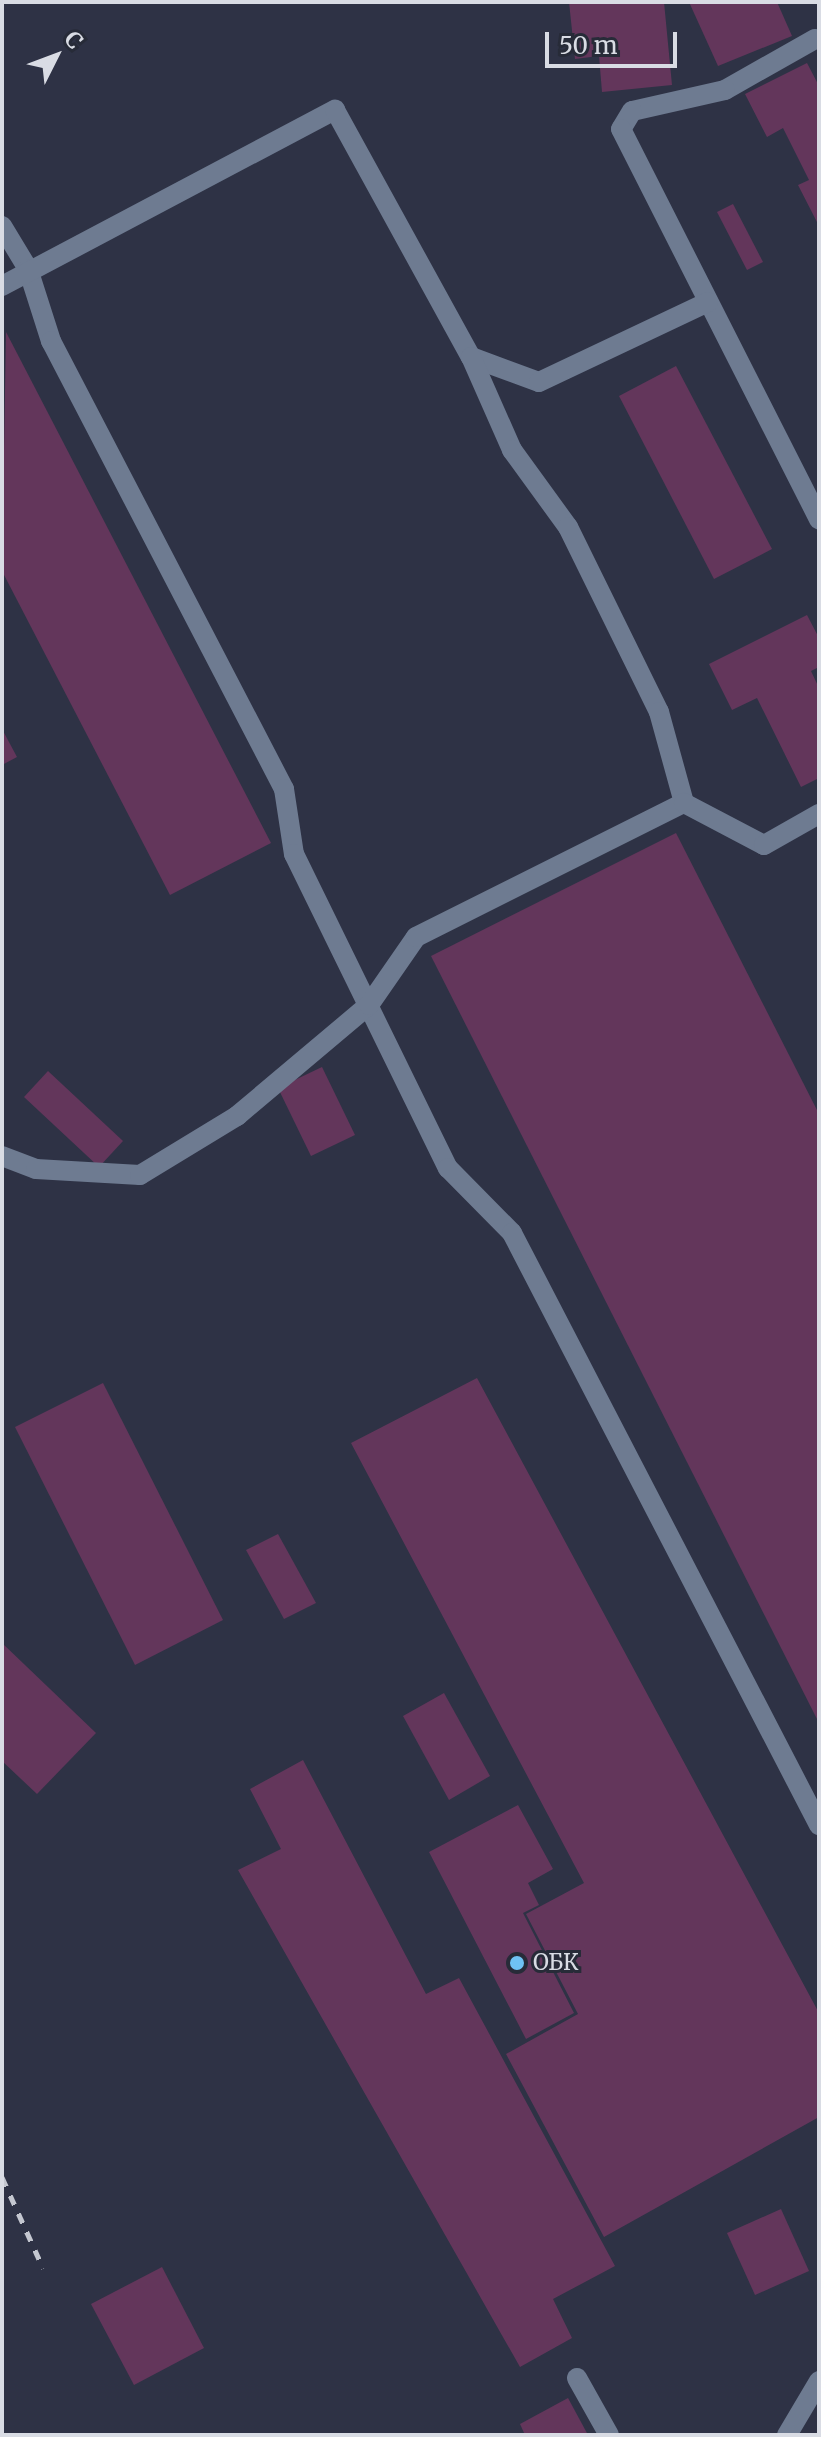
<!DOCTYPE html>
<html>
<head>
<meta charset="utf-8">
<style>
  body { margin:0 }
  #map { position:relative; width:821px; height:2437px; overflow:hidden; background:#272b38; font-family:Merriweather,serif }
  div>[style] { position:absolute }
  .built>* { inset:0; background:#2e3245 }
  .building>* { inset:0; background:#63365b }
  .minor>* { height:20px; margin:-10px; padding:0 10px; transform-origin:10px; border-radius:10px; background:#6e7b91 }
  .rail>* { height:5px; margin-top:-2.5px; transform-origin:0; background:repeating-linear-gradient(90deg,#c4c7d0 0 10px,transparent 0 20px) }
  .dots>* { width:22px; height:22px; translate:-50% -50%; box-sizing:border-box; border:4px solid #272b38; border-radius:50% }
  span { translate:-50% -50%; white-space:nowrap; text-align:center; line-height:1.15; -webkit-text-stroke:6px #272b38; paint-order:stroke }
  .poi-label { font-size:22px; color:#d9dce4 }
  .left { translate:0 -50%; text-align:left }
  .frame { position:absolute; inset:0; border:4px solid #d9dce4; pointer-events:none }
  .north { position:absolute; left:16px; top:16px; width:80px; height:80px; -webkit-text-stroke:6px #272b38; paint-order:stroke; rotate:48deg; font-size:22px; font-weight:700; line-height:32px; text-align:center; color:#d9dce4 }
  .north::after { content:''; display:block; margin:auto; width:28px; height:36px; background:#d9dce4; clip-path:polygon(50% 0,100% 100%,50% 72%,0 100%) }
  .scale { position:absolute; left:545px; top:32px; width:132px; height:36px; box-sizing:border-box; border:4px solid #d9dce4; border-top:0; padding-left:10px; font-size:24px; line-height:28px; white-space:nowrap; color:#d9dce4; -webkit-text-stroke:6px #272b38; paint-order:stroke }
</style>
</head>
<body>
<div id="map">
  <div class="built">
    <i style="clip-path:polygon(2px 2px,819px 2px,819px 2435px,2px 2435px)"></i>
  </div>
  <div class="building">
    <i style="clip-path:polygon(569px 2px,664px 2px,672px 85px,602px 92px,599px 56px,575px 59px)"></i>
    <i style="clip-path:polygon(689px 2px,777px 2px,792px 36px,718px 66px)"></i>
    <i style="clip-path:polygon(807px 63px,819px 86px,819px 226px,798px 185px,809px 180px,783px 128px,767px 137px,745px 94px)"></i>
    <i style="clip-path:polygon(733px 204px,763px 262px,747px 270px,717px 212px)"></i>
    <i style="clip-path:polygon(6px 332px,271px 843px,170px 895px,2px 571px)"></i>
    <i style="clip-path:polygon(676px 366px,772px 549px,714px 579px,619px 396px)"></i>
    <i style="clip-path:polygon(807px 615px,819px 638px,819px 667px,811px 671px,819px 688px,819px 778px,801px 787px,757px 698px,732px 710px,709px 664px)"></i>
    <i style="clip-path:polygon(2px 729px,17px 757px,2px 765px)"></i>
    <i style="clip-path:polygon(676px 833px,819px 1114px,819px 1723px,431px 956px)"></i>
    <i style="clip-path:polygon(322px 1067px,355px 1135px,311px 1156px,278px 1088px)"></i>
    <i style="clip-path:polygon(48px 1071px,123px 1141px,99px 1167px,24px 1097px)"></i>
    <i style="clip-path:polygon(477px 1378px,819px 2013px,819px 2117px,604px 2237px,506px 2054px,578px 2014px,526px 1914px,584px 1883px,351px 1443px)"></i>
    <i style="clip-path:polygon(103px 1383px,223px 1620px,135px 1665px,15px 1427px)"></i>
    <i style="clip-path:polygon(278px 1534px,316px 1603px,284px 1619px,246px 1550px)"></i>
    <i style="clip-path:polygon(2px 1643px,96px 1733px,37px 1794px,2px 1761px)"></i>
    <i style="clip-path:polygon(444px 1693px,490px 1776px,449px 1800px,403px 1716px)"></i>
    <i style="clip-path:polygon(303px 1760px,426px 1994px,459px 1978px,615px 2266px,553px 2299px,572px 2338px,520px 2367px,238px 1870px,281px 1849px,250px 1789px)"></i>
    <i style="clip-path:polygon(518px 1805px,553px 1869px,528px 1883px,539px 1905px,523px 1913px,574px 2013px,526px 2039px,429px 1852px)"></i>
    <i style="clip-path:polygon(781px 2209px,809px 2271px,755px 2295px,727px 2233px)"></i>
    <i style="clip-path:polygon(162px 2267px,204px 2348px,134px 2385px,91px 2304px)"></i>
    <i style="clip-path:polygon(568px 2398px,588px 2435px,525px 2435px,520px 2424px)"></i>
  </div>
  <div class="minor">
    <i style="left:815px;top:39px;width:103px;rotate:150.5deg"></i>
    <i style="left:725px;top:90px;width:95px;rotate:167.3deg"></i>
    <i style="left:632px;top:111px;width:21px;rotate:121deg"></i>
    <i style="left:621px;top:129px;width:438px;rotate:63.1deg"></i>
    <i style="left:2px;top:226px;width:50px;rotate:58.8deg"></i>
    <i style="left:28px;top:269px;width:76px;rotate:72.3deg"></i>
    <i style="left:51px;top:341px;width:505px;rotate:62.52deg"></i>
    <i style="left:284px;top:789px;width:66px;rotate:81.3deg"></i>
    <i style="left:294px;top:854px;width:350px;rotate:63.9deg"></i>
    <i style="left:448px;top:1168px;width:91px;rotate:45.4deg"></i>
    <i style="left:512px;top:1233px;width:667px;rotate:62.59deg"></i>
    <i style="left:2px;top:286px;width:377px;rotate:-27.9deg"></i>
    <i style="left:335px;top:110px;width:282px;rotate:61.2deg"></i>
    <i style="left:471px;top:357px;width:72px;rotate:20.2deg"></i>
    <i style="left:539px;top:382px;width:187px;rotate:-25.3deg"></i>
    <i style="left:471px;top:357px;width:102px;rotate:66.2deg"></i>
    <i style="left:512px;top:450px;width:95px;rotate:54deg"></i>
    <i style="left:568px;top:527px;width:206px;rotate:63.8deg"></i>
    <i style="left:659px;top:712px;width:94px;rotate:74.6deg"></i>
    <i style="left:2px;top:1156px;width:36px;rotate:21deg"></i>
    <i style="left:36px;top:1169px;width:104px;rotate:3.3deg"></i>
    <i style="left:140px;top:1175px;width:114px;rotate:-31.3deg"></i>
    <i style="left:237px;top:1116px;width:172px;rotate:-40.1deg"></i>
    <i style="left:369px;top:1005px;width:83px;rotate:-55.3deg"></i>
    <i style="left:416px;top:937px;width:300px;rotate:-26.6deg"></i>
    <i style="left:684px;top:803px;width:90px;rotate:27.7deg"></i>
    <i style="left:764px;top:845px;width:63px;rotate:-29.4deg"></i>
    <i style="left:577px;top:2378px;width:65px;rotate:60.7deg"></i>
    <i style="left:787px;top:2435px;width:63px;rotate:-59.3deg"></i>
  </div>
  <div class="rail">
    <i style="left:2px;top:2177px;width:100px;rotate:65.7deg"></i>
  </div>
  <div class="dots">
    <i style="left:517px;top:1963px;background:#6fc2f4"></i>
  </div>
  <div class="poi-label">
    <span class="left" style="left:533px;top:1963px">ОБК</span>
  </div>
  <div class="frame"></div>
  <div class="north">С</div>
  <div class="scale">50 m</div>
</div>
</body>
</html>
